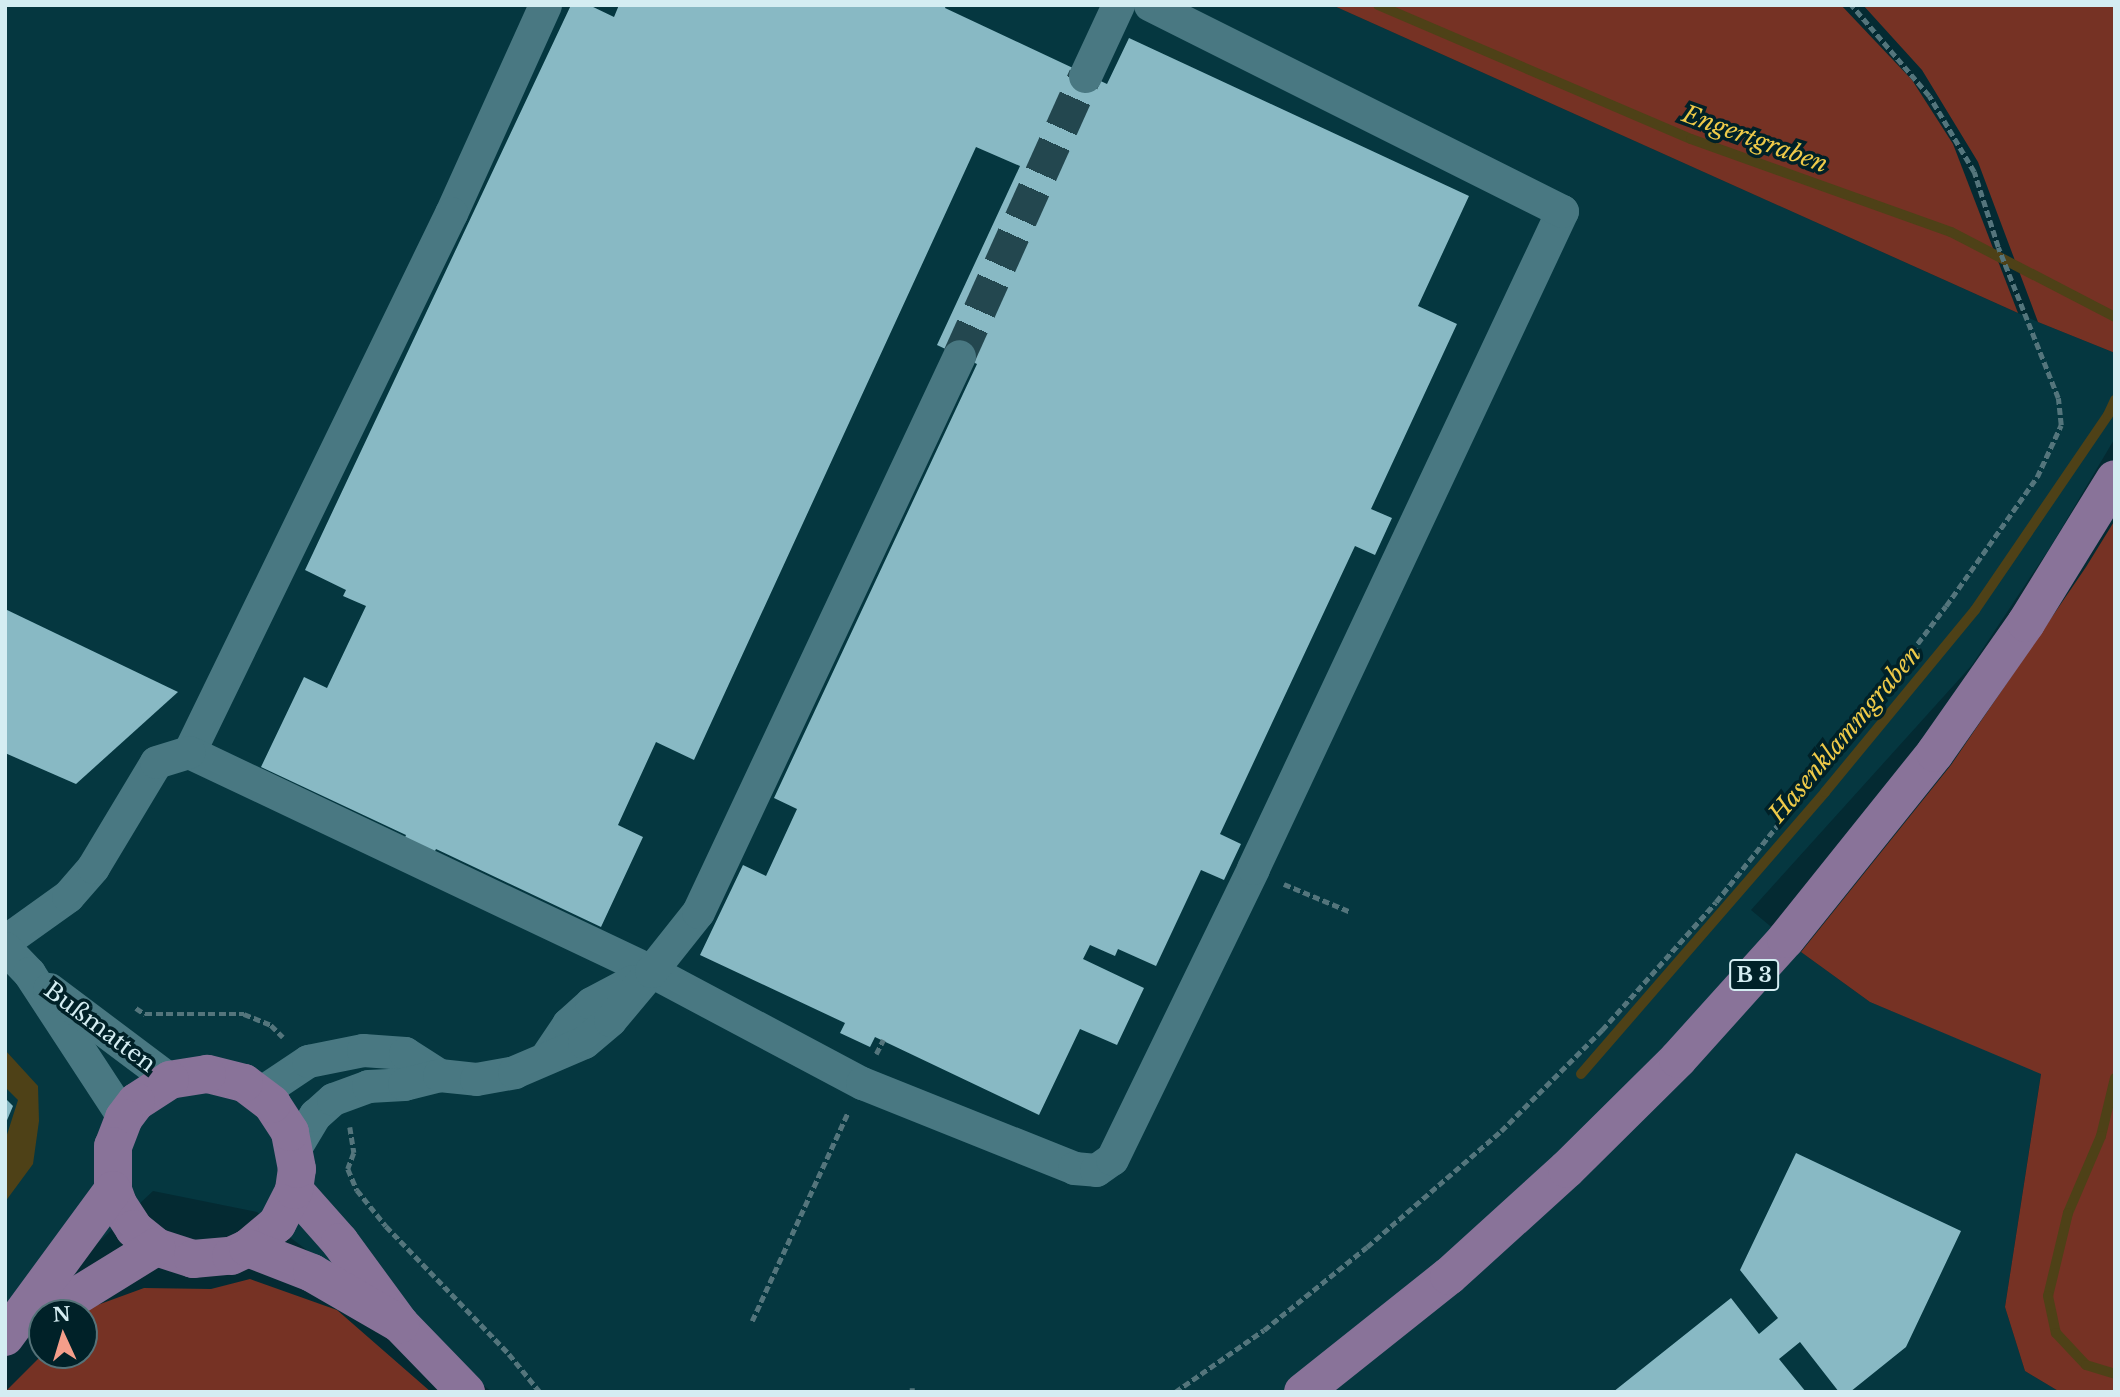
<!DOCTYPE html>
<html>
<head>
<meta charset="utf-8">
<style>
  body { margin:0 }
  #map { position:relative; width:2120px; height:1397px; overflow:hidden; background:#042a32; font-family:"Libre Baskerville",serif }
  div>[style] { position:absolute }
  .built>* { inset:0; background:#053740 }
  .green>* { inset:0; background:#763224 }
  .water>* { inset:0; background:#4e4117 }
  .stream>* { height:10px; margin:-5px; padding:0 5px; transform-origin:5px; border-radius:5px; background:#4e4117 }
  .building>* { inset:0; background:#88b9c4 }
  .minor-tunnel>* { height:33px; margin-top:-16.5px; transform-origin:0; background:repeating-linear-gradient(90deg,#23474f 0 33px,transparent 0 50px) }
  .path>* { height:4.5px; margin-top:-2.25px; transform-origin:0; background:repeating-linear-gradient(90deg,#54757c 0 7px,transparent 0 10.5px) }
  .minor>* { height:33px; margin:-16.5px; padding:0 16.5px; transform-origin:16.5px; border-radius:16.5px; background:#497882 }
  .major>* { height:38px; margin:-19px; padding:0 19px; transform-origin:19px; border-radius:19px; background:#897399 }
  span { translate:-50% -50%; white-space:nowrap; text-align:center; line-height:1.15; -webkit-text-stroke:7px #002128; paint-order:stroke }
  .shield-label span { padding:2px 5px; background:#002128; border:2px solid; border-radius:5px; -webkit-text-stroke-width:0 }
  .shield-label { font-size:21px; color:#d4edf2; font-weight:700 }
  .street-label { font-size:23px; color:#d4edf2 }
  .water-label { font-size:24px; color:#eeca49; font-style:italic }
  .frame { position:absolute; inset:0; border:7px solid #d4edf2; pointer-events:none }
  .north { position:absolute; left:28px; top:1299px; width:70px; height:70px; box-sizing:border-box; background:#002128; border:2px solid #557379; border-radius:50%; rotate:356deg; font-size:19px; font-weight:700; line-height:28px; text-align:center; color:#d4edf2 }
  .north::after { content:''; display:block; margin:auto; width:24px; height:32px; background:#f49e8a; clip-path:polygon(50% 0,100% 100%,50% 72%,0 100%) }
</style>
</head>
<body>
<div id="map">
  <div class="built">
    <i style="clip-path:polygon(5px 5px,1332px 5px,2038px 322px,2115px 353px,2115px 438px,2051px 546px,1972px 665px,1751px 910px,1801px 952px,1870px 1002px,2041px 1073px,2005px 1307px,2025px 1371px,2060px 1392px,492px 1392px,257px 1212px,153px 1191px,5px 1330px)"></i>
  </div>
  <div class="green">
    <i style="clip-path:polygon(1332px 5px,1841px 5px,1912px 80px,1953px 144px,2018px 313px)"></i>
    <i style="clip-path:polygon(1863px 5px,2115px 5px,2115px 353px,2038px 322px,1978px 162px,1922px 70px)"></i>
    <i style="clip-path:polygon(2115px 520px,2115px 1392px,2060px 1392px,2025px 1371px,2005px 1307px,2041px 1074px,1870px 1002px,1801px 952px,1951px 765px,2086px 567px)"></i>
    <i style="clip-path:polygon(250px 1279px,337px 1310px,431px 1392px,5px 1392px,42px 1355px,84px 1355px,84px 1314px,92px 1307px,144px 1288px,211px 1289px)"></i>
  </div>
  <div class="water">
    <i style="clip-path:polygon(5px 1050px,38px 1086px,39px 1121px,33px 1164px,5px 1202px,5px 1141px,18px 1100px,5px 1087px)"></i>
  </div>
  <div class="stream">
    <i style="left:1378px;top:5px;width:340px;rotate:23.2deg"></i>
    <i style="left:1691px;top:139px;width:276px;rotate:19.7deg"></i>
    <i style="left:1951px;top:232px;width:185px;rotate:27.4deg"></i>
    <i style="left:1581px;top:1074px;width:373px;rotate:-49.1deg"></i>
    <i style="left:1825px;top:792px;width:236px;rotate:-50.5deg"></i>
    <i style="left:1975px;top:610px;width:236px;rotate:-55.7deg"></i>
    <i style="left:2108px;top:415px;width:17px;rotate:-65deg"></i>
    <i style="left:2115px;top:1078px;width:60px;rotate:103.6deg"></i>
    <i style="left:2101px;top:1136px;width:84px;rotate:113.2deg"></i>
    <i style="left:2068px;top:1213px;width:85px;rotate:103.5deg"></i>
    <i style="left:2048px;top:1296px;width:38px;rotate:78deg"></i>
    <i style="left:2056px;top:1333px;width:44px;rotate:46.8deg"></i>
    <i style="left:2086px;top:1365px;width:30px;rotate:17deg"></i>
  </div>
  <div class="building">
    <i style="clip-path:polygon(571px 5px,589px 5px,614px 17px,619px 5px,946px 5px,945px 8px,1107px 84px,1129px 38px,1469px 196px,1418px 306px,1457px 324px,1371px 509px,1392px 518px,1375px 555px,1355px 546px,1220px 834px,1241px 844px,1224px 880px,1201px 870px,1156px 966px,1118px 949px,1115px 956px,1090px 945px,1083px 959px,1144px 988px,1117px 1045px,1080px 1029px,1039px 1115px,875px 1037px,870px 1047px,840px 1033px,845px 1023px,700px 955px,743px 865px,766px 876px,797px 809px,774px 798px,977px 364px,937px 345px,1020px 166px,976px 147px,694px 760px,656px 742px,618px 825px,643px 837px,601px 927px,436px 849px,431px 859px,402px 845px,406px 835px,261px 767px,304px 677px,327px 688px,366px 606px,343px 596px,346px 590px,305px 570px)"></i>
    <i style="clip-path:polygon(5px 609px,178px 692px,76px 784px,5px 753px)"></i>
    <i style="clip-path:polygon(5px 1098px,13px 1106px,5px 1125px)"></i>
    <i style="clip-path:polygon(1796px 1153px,1961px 1231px,1906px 1347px,1850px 1392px,1839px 1392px,1800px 1342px,1779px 1359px,1806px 1392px,1613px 1392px,1731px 1298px,1759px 1334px,1778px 1318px,1740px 1270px)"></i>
  </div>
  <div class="minor-tunnel">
    <i style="left:959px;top:356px;width:307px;rotate:-65.8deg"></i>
  </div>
  <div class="path">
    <i style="left:1284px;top:884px;width:73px;rotate:22.7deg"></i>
    <i style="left:136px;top:1008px;width:11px;rotate:34deg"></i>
    <i style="left:145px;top:1014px;width:99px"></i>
    <i style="left:244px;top:1014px;width:29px;rotate:22deg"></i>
    <i style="left:271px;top:1025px;width:17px;rotate:45deg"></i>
    <i style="left:876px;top:1054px;width:16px;rotate:-63deg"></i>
    <i style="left:350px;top:1127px;width:26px;rotate:81deg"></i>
    <i style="left:354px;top:1153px;width:17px;rotate:111deg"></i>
    <i style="left:348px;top:1169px;width:23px;rotate:67deg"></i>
    <i style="left:357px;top:1190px;width:46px;rotate:51.1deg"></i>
    <i style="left:386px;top:1226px;width:178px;rotate:46.1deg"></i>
    <i style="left:509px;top:1354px;width:49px;rotate:50.8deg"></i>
    <i style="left:752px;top:1321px;width:230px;rotate:-65.3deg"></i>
    <i style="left:912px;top:1392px;width:4px;rotate:-90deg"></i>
    <i style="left:1175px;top:1392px;width:108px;rotate:-34.9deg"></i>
    <i style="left:1264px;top:1330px;width:132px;rotate:-38.9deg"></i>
    <i style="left:1367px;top:1247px;width:177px;rotate:-40.9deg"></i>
    <i style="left:1501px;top:1131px;width:143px;rotate:-45deg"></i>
    <i style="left:1602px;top:1030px;width:171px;rotate:-48.3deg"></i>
    <i style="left:1716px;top:902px;width:181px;rotate:-51.3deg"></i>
    <i style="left:1829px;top:761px;width:194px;rotate:-53deg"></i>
    <i style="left:1946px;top:606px;width:158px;rotate:-54.8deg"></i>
    <i style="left:2037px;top:477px;width:57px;rotate:-65.2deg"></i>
    <i style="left:2061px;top:425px;width:27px;rotate:-96deg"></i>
    <i style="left:2058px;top:398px;width:162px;rotate:-111.7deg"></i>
    <i style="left:1998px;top:247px;width:79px;rotate:-107.7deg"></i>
    <i style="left:1974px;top:172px;width:88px;rotate:-120.6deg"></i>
    <i style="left:1929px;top:96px;width:120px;rotate:-130.6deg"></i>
  </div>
  <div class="minor">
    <i style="left:545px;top:5px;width:228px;rotate:114.3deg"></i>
    <i style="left:451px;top:213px;width:599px;rotate:115.92deg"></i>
    <i style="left:189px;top:752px;width:511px;rotate:25.36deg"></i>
    <i style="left:651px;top:971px;width:239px;rotate:28deg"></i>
    <i style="left:862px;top:1083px;width:228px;rotate:21.8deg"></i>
    <i style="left:1074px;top:1168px;width:22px;rotate:5deg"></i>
    <i style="left:1096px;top:1170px;width:19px;rotate:-35deg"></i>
    <i style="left:1112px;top:1159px;width:323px;rotate:-64.1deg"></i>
    <i style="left:1253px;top:868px;width:726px;rotate:-64.81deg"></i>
    <i style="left:1562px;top:211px;width:461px;rotate:-153.4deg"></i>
    <i style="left:1085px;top:76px;width:78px;rotate:-65.1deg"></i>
    <i style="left:5px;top:941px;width:77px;rotate:-35.5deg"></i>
    <i style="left:68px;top:896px;width:38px;rotate:-49deg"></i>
    <i style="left:93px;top:867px;width:122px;rotate:-59deg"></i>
    <i style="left:156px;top:762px;width:34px;rotate:-17deg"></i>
    <i style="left:5px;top:948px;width:35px;rotate:46deg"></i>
    <i style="left:29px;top:973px;width:173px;rotate:56.8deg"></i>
    <i style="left:49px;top:989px;width:151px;rotate:36.9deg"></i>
    <i style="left:546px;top:1057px;width:40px;rotate:-56deg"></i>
    <i style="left:568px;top:1024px;width:31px;rotate:-42deg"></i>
    <i style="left:591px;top:1003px;width:47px;rotate:-27.6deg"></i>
    <i style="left:260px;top:1093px;width:58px;rotate:-33.7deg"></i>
    <i style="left:308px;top:1061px;width:56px;rotate:-11.3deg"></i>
    <i style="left:363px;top:1050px;width:42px;rotate:4.1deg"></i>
    <i style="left:405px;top:1053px;width:40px;rotate:32.9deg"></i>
    <i style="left:295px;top:1148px;width:39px;rotate:-59deg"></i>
    <i style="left:315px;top:1115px;width:24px;rotate:-42deg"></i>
    <i style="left:333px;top:1099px;width:37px;rotate:-20deg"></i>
    <i style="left:368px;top:1086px;width:36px;rotate:-3deg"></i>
    <i style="left:404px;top:1084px;width:36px;rotate:-14deg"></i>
    <i style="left:439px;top:1075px;width:37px;rotate:6deg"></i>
    <i style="left:476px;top:1079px;width:39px;rotate:-10deg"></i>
    <i style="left:514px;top:1072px;width:76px;rotate:-23.2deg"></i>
    <i style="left:584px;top:1042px;width:34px;rotate:-40deg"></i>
    <i style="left:610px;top:1020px;width:64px;rotate:-50.1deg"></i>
    <i style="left:651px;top:971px;width:75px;rotate:-51.5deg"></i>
    <i style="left:698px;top:912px;width:614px;rotate:-64.85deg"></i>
  </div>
  <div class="major">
    <i style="left:294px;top:1190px;width:69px;rotate:48.5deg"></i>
    <i style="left:340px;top:1242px;width:102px;rotate:53.8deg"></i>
    <i style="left:400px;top:1324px;width:95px;rotate:45.9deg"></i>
    <i style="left:248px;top:1248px;width:38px;rotate:-40deg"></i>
    <i style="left:277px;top:1224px;width:38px;rotate:-63deg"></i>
    <i style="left:294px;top:1190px;width:21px;rotate:-82deg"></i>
    <i style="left:297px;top:1169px;width:38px;rotate:-101deg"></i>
    <i style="left:290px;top:1132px;width:33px;rotate:-123deg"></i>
    <i style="left:272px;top:1104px;width:35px;rotate:-143deg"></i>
    <i style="left:244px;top:1083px;width:38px;rotate:-166deg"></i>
    <i style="left:207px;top:1074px;width:37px;rotate:171deg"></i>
    <i style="left:170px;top:1080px;width:40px;rotate:147.1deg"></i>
    <i style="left:136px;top:1102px;width:20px;rotate:127deg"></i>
    <i style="left:124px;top:1118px;width:30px;rotate:111deg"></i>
    <i style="left:113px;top:1146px;width:44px;rotate:90deg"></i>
    <i style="left:113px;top:1190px;width:15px;rotate:70deg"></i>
    <i style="left:118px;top:1204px;width:30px;rotate:57deg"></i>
    <i style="left:134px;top:1229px;width:28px;rotate:39deg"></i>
    <i style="left:156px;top:1247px;width:39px;rotate:18deg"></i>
    <i style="left:193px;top:1259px;width:38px;rotate:-5deg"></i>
    <i style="left:231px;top:1256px;width:19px;rotate:-25deg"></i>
    <i style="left:248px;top:1248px;width:69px;rotate:21.3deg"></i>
    <i style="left:312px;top:1273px;width:102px;rotate:30.1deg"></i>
    <i style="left:49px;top:1313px;width:126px;rotate:-31.7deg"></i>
    <i style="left:5px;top:1337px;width:182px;rotate:-53.7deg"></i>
    <i style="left:1303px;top:1392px;width:186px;rotate:-38.5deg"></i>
    <i style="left:1449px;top:1276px;width:159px;rotate:-42.2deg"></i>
    <i style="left:1567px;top:1169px;width:156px;rotate:-44.7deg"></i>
    <i style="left:1678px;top:1059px;width:161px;rotate:-48deg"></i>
    <i style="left:1786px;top:939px;width:238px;rotate:-51.3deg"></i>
    <i style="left:1935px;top:753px;width:159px;rotate:-55deg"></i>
    <i style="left:2026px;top:623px;width:169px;rotate:-58.3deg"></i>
  </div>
  <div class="shield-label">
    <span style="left:1754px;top:975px">B 3</span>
  </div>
  <div class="street-label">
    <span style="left:100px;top:1027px;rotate:37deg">Bußmatten</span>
  </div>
  <div class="water-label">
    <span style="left:1755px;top:139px;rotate:20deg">Engertgraben</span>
    <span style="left:1845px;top:734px;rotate:-50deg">Hasenklammgraben</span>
  </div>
  <div class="frame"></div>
  <div class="north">N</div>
</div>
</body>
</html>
